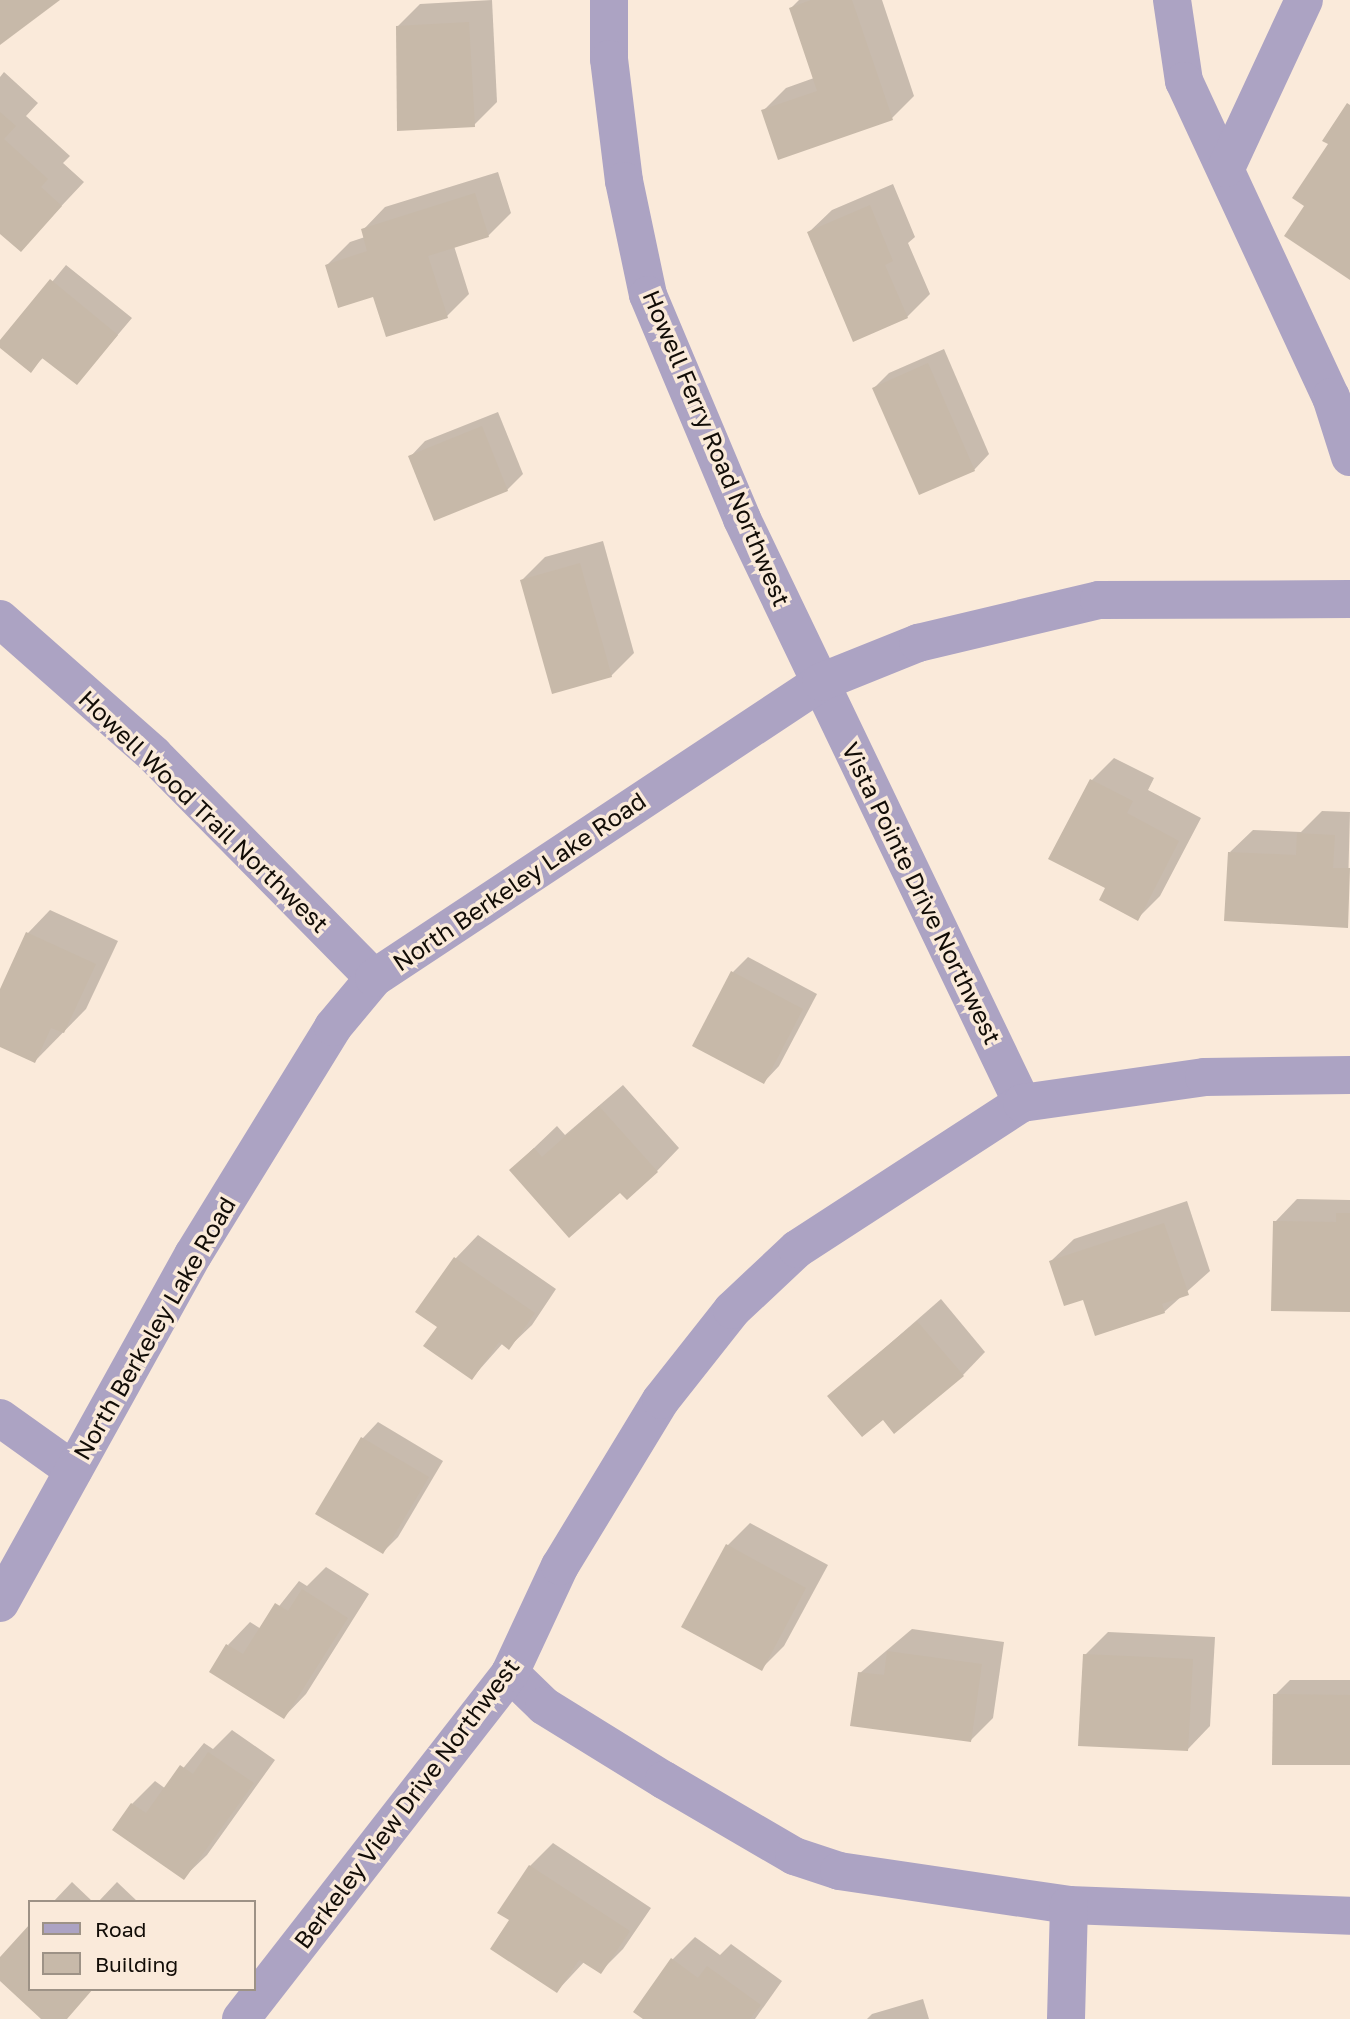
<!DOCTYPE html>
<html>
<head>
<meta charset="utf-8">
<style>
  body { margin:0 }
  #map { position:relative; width:1350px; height:2019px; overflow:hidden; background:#faeada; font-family:"Golos Text",sans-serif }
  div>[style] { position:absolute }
  .shadow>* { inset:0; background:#0003 }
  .building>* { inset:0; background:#c7b9a9 }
  .minor>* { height:38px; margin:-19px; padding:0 19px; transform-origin:19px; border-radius:19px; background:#aca3c3 }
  span { translate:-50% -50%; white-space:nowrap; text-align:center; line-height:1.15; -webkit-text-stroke:7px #faeada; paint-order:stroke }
  .street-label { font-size:24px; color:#120d07 }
  .legend { position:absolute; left:28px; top:1900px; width:228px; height:91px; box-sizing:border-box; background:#faeada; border:2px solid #9d9286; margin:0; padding:9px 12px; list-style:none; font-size:21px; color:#120d07 }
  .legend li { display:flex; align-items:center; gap:14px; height:35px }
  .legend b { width:35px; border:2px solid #9d9286 }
</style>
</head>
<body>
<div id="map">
  <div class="shadow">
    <i style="clip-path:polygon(492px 0,497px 102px,474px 125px,397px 27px,420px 4px)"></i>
    <i style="clip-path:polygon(799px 0,882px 0,914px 96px,892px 118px,763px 111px,786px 88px,814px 78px,791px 8px)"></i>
    <i style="clip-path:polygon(4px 72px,38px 103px,26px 116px,70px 156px,63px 163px,84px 182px,20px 250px,0 231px,0 77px)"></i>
    <i style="clip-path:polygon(498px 172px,511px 213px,488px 236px,454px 246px,469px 294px,447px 316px,374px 295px,327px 265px,350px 242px,365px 237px,363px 230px,385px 207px)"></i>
    <i style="clip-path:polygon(893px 184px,915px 237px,908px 243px,930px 294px,907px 317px,809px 232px,832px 210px)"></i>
    <i style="clip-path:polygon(66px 265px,132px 318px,77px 383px,44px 357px,30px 370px,0 345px)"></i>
    <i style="clip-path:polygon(944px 349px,989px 454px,974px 470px,874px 388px,889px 373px)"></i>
    <i style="clip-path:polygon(498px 412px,523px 474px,507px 490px,410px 457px,425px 441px)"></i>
    <i style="clip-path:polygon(603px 541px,634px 653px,611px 676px,522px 580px,545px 557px)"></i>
    <i style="clip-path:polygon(1114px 758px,1154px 778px,1148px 790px,1201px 818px,1160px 896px,1137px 919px,1107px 888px,1092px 780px)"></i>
    <i style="clip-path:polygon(1322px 811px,1350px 812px,1347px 926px,1230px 852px,1253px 830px,1301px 832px)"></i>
    <i style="clip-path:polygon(50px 910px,118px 941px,86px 1009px,35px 1061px,0 1045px,0 993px,28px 933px)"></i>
    <i style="clip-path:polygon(748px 957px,817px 994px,779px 1066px,764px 1082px,733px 972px)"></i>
    <i style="clip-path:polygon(623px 1085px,679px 1148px,657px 1171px,620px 1191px,511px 1170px,557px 1126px,565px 1135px)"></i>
    <i style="clip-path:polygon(1297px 1199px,1350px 1200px,1350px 1310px,1275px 1222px)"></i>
    <i style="clip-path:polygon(1187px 1201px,1210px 1271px,1164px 1312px,1051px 1261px,1074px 1239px)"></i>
    <i style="clip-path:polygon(478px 1235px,556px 1289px,532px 1325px,509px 1347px,503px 1343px,472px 1378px,439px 1327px,418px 1312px,456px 1258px)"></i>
    <i style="clip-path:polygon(941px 1299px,985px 1352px,963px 1375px,883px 1418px,830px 1396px)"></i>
    <i style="clip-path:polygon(378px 1422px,443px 1461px,398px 1537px,383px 1552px,318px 1513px,363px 1438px)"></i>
    <i style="clip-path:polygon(750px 1523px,828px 1565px,784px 1646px,762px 1668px,727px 1546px)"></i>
    <i style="clip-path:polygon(326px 1567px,369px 1594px,306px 1694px,284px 1717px,228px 1645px,250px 1622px,261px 1629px,299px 1581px,307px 1586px)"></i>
    <i style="clip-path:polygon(912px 1629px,1004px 1642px,993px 1718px,971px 1740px,860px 1673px)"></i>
    <i style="clip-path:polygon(1108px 1632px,1215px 1637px,1210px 1726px,1188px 1749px,1085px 1655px)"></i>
    <i style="clip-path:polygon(1290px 1680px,1350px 1680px,1350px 1763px,1275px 1695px)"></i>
    <i style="clip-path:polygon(232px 1730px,275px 1760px,207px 1855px,184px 1877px,132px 1804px,155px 1781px,166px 1789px,204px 1743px,213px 1749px)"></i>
    <i style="clip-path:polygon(553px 1843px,651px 1908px,623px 1949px,601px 1971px,585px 1961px,557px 1991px,512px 1920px,530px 1866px)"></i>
    <i style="clip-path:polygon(72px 1882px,93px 1902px,53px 1902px)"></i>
    <i style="clip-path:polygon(117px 1882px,138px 1902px,98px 1902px)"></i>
    <i style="clip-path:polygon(695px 1937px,720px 1955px,731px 1944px,782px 1981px,755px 2019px,646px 2019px,672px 1960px)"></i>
    <i style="clip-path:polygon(923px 1999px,929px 2019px,867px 2019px,872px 2014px)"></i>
  </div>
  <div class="building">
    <i style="clip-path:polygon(0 0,60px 0,0 45px)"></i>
    <i style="clip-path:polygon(811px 0,852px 0,893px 120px,778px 160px,761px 110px,817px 91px,789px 8px)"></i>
    <i style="clip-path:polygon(469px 22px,475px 127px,397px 131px,396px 26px)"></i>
    <i style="clip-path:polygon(1347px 103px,1350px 105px,1350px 280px,1284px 236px,1304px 206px,1292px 198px,1328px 144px,1322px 141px)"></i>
    <i style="clip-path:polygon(0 112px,16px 126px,4px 139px,48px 179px,41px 187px,62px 206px,21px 252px,0 234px)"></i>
    <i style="clip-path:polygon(475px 193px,489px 237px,428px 256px,448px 318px,386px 337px,373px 297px,338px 308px,325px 265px,367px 251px,361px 229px)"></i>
    <i style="clip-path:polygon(870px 205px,893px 261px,885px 265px,908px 318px,853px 342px,807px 232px)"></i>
    <i style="clip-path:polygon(50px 279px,118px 335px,77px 385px,42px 358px,31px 373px,0 348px,0 340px)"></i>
    <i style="clip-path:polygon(928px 363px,975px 471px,919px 495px,872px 388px)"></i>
    <i style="clip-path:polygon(482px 426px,508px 491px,434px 521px,408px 456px)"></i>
    <i style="clip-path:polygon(580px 563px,612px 677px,552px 694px,520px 580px)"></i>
    <i style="clip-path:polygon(1090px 779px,1133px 801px,1127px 813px,1179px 841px,1138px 921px,1099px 900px,1105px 888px,1048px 859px)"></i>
    <i style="clip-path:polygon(1297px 833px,1335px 835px,1333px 868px,1350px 868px,1348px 928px,1224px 921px,1228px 852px,1296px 855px)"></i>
    <i style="clip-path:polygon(26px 932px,96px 964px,64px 1033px,51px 1028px,35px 1063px,0 1047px,0 989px)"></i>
    <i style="clip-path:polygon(731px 971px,803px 1009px,764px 1084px,692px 1046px)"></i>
    <i style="clip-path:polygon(599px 1106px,658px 1172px,627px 1200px,620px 1193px,569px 1238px,509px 1170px,534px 1148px,542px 1157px)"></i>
    <i style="clip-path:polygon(1336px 1213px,1350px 1213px,1350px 1312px,1271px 1311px,1273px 1221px,1336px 1222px)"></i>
    <i style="clip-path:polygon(1164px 1223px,1189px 1295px,1162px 1304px,1165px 1313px,1095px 1336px,1083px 1300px,1064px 1306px,1049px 1261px)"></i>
    <i style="clip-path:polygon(454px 1257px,535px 1313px,509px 1350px,499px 1342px,472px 1380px,423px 1346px,437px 1327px,415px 1312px)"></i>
    <i style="clip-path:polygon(917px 1321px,964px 1376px,894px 1434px,883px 1420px,862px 1437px,827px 1396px)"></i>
    <i style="clip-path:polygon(361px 1437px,429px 1477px,383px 1554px,315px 1514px)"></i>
    <i style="clip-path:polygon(726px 1544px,806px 1588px,762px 1671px,681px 1627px)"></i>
    <i style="clip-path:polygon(302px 1589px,348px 1618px,284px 1719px,209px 1672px,226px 1644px,243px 1654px,275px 1603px,288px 1611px)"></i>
    <i style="clip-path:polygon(887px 1651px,982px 1664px,971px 1742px,850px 1726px,858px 1672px,884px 1675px)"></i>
    <i style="clip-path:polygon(1083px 1654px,1193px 1659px,1188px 1751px,1078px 1746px)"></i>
    <i style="clip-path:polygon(1273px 1694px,1350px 1695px,1350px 1765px,1272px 1765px)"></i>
    <i style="clip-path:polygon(208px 1752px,254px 1783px,184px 1880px,112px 1830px,131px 1803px,146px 1813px,180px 1765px,193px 1774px)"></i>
    <i style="clip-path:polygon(529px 1865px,630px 1931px,601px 1974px,579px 1960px,557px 1993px,490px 1949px,509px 1920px,497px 1913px)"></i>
    <i style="clip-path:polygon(30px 1924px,30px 1989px,93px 1989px,67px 2019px,41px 2019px,0 1981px,0 1957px)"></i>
    <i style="clip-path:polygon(671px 1958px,698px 1978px,707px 1966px,761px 2005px,750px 2019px,643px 2019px,633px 2012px)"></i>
  </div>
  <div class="minor">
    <i style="left:609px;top:0;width:59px;rotate:90deg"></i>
    <i style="left:609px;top:59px;width:123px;rotate:83deg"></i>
    <i style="left:624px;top:181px;width:116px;rotate:78.1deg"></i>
    <i style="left:648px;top:295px;width:243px;rotate:67.2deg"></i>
    <i style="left:742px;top:519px;width:648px;rotate:64.38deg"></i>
    <i style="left:1172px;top:0;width:82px;rotate:81.6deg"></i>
    <i style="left:1184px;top:81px;width:349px;rotate:65.1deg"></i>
    <i style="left:1331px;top:397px;width:63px;rotate:72.4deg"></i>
    <i style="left:1226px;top:168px;width:185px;rotate:-65.1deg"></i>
    <i style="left:0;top:619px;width:205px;rotate:41.4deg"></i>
    <i style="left:154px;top:755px;width:313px;rotate:45.4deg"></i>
    <i style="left:0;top:1418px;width:90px;rotate:35.5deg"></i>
    <i style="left:0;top:1603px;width:398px;rotate:-61deg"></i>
    <i style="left:193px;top:1255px;width:268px;rotate:-58.4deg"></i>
    <i style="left:333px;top:1027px;width:64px;rotate:-50.1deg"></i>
    <i style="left:374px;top:978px;width:536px;rotate:-33.51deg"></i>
    <i style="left:821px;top:682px;width:105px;rotate:-21.9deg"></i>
    <i style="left:918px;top:643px;width:186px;rotate:-13.4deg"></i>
    <i style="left:1099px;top:600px;width:251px;rotate:-0.2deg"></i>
    <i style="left:510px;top:1673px;width:47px;rotate:44.1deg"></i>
    <i style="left:544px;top:1706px;width:141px;rotate:31.7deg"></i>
    <i style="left:664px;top:1780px;width:151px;rotate:30.3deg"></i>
    <i style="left:794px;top:1856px;width:47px;rotate:18.4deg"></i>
    <i style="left:839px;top:1871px;width:232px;rotate:8.4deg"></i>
    <i style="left:1069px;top:1905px;width:281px;rotate:2.2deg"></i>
    <i style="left:241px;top:2019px;width:438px;rotate:-52.1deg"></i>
    <i style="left:510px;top:1673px;width:118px;rotate:-65deg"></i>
    <i style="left:560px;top:1566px;width:194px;rotate:-58.7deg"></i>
    <i style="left:661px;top:1400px;width:115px;rotate:-51.7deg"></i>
    <i style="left:732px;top:1310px;width:89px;rotate:-43.2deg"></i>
    <i style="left:797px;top:1249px;width:268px;rotate:-33deg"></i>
    <i style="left:1022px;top:1103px;width:184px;rotate:-8.1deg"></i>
    <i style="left:1204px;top:1077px;width:146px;rotate:-0.8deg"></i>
    <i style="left:1066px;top:2019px;width:114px;rotate:-88.5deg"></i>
  </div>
  <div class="street-label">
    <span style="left:717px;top:448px;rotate:67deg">Howell Ferry Road Northwest</span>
    <span style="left:204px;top:811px;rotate:44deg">Howell Wood Trail Northwest</span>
    <span style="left:519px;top:881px;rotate:-34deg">North Berkeley Lake Road</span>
    <span style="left:922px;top:893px;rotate:64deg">Vista Pointe Drive Northwest</span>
    <span style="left:154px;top:1328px;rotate:-60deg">North Berkeley Lake Road</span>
    <span style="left:406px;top:1803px;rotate:-53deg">Berkeley View Drive Northwest</span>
  </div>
  <ul class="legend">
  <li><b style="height:9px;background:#aca3c3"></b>Road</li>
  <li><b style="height:19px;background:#c7b9a9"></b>Building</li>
  </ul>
</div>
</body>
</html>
